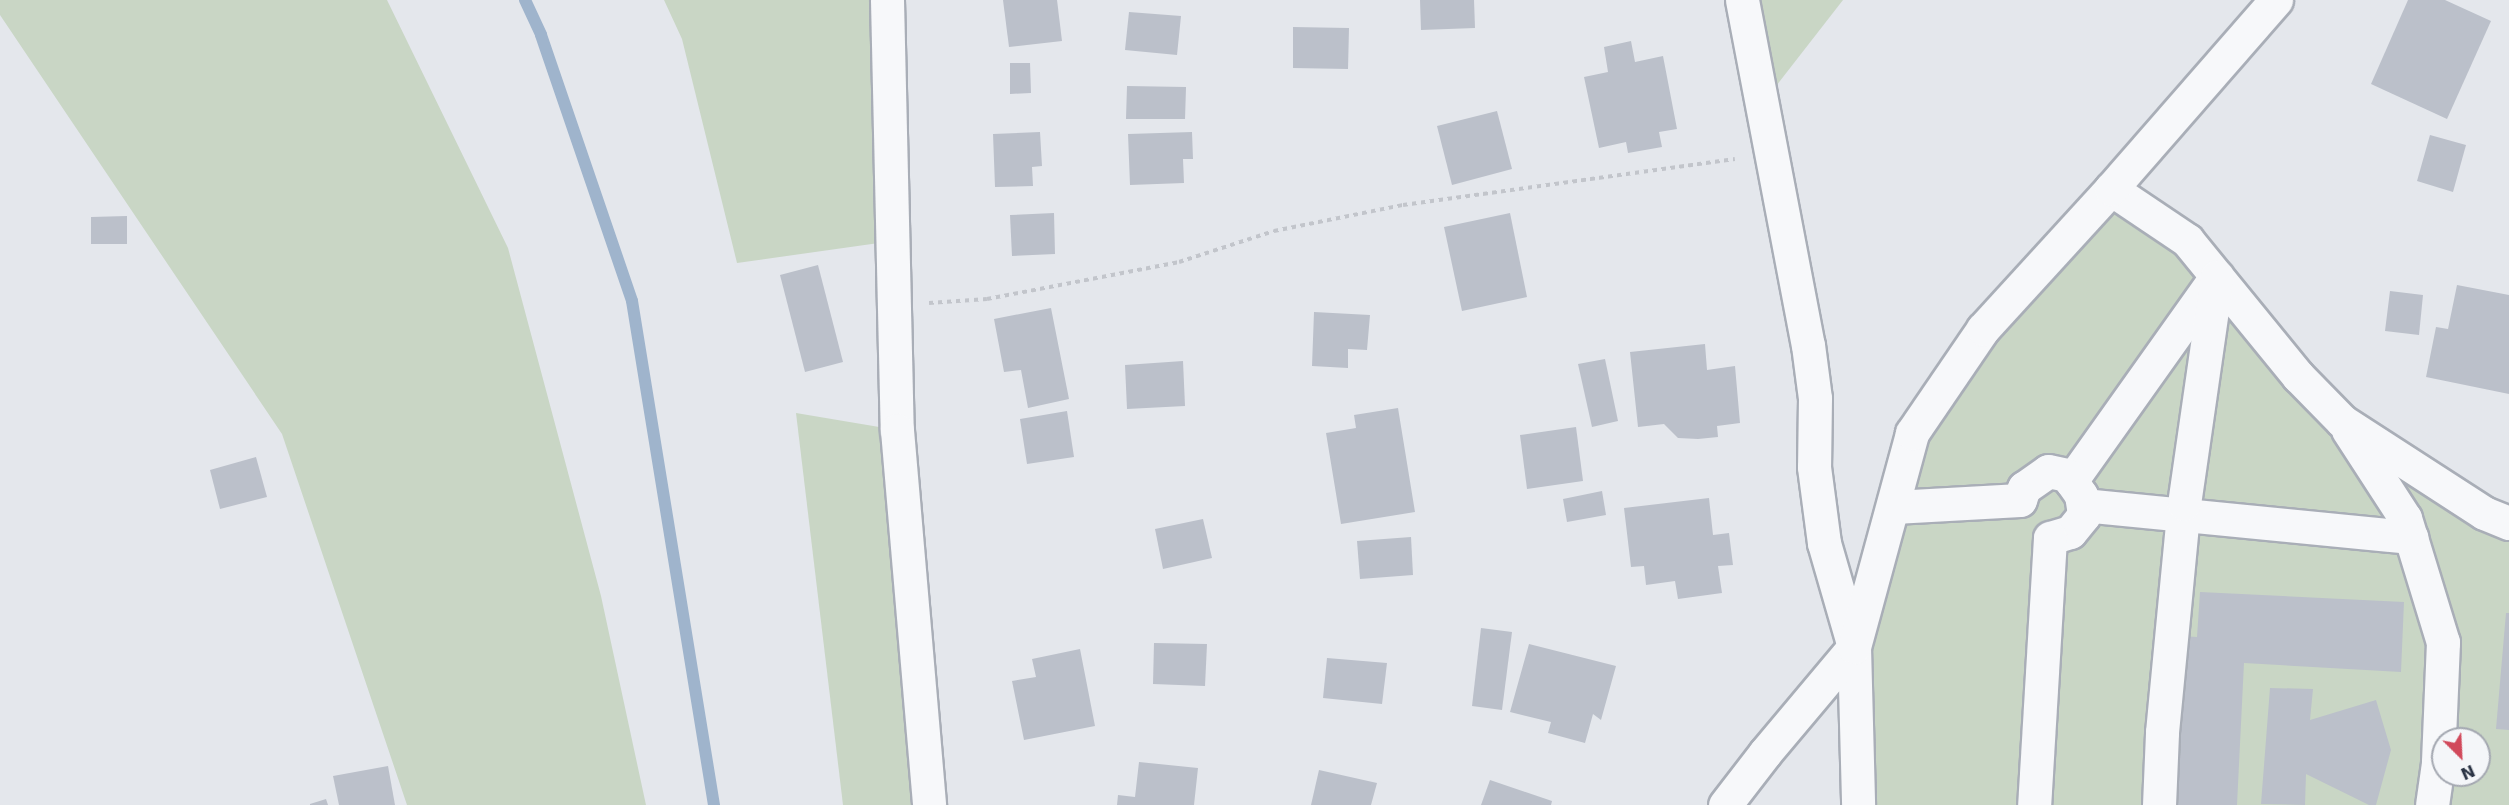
<!DOCTYPE html>
<html>
<head>
<meta charset="utf-8">
<style>
  body { margin:0 }
  #map { position:relative; width:2509px; height:805px; overflow:hidden; background:#e4e7ec; font-family:"DejaVu Sans",sans-serif }
  div>[style] { position:absolute }
  .green>* { inset:0; background:#c9d6c5 }
  .stream>* { height:12px; margin:-6px; padding:0 6px; transform-origin:6px; border-radius:6px; background:#9fb4cc }
  .building>* { inset:0; background:#bbc0ca }
  .path>* { height:4px; margin-top:-2px; transform-origin:0; background:repeating-linear-gradient(90deg,#c2c5cb 0 4.5px,transparent 0 9px) }
  .roads { filter:drop-shadow(2px 0 #a9aeb7) drop-shadow(-2px 0 #a9aeb7) drop-shadow(0 2px #a9aeb7) drop-shadow(0 -2px #a9aeb7) }
  .minor>* { height:33px; margin:-16.5px; padding:0 16.5px; transform-origin:16.5px; border-radius:16.5px; background:#f7f8fa }
  span { translate:-50% -50%; white-space:nowrap; text-align:center; line-height:1.15; -webkit-text-stroke:6px #f4f6f9; paint-order:stroke }
  .north { position:absolute; left:2431px; top:727px; width:60px; height:60px; box-sizing:border-box; background:#f4f6f9; border:2px solid #a4a8b1; border-radius:50%; rotate:156deg; font-size:16px; font-weight:700; line-height:24px; text-align:center; color:#2b3445 }
  .north::after { content:''; display:block; margin:auto; width:21px; height:27px; background:#d1495b; clip-path:polygon(50% 0,100% 100%,50% 72%,0 100%) }
</style>
</head>
<body>
<div id="map">
  <div class="green">
    <i style="clip-path:polygon(0 0,387px 0,508px 248px,601px 596px,646px 805px,407px 805px,282px 434px,0 15px)"></i>
    <i style="clip-path:polygon(664px 0,887px 0,893px 241px,737px 263px,682px 39px)"></i>
    <i style="clip-path:polygon(1742px 0,1843px 0,1762px 104px)"></i>
    <i style="clip-path:polygon(evenodd,2094px 183px,2187px 240px,2298px 376px,2509px 523px,2509px 805px,1858px 805px,1856px 717px,1906px 429px,2094px 183px,2443px 739px,2479px 739px,2479px 775px,2443px 775px,2443px 739px)"></i>
    <i style="clip-path:polygon(796px 413px,897px 430px,929px 805px,843px 805px)"></i>
  </div>
  <div class="stream">
    <i style="left:525px;top:0;width:38px;rotate:65deg"></i>
    <i style="left:541px;top:35px;width:281px;rotate:71.1deg"></i>
    <i style="left:632px;top:301px;width:511px;rotate:80.76deg"></i>
  </div>
  <div class="building">
    <i style="clip-path:polygon(1003px 0,1057px 0,1062px 41px,1009px 47px)"></i>
    <i style="clip-path:polygon(1420px 0,1474px 0,1475px 28px,1421px 30px)"></i>
    <i style="clip-path:polygon(2408px 0,2445px 0,2491px 21px,2447px 119px,2371px 84px)"></i>
    <i style="clip-path:polygon(1129px 12px,1181px 16px,1177px 55px,1125px 50px)"></i>
    <i style="clip-path:polygon(1293px 27px,1349px 28px,1348px 69px,1293px 68px)"></i>
    <i style="clip-path:polygon(1631px 41px,1635px 62px,1663px 56px,1677px 129px,1659px 132px,1662px 147px,1628px 153px,1626px 142px,1599px 148px,1584px 77px,1608px 72px,1604px 47px)"></i>
    <i style="clip-path:polygon(1010px 63px,1030px 63px,1031px 93px,1010px 94px)"></i>
    <i style="clip-path:polygon(1127px 86px,1186px 87px,1185px 119px,1126px 119px)"></i>
    <i style="clip-path:polygon(1497px 111px,1512px 169px,1452px 185px,1437px 126px)"></i>
    <i style="clip-path:polygon(1040px 132px,1042px 166px,1032px 167px,1033px 186px,995px 187px,993px 134px)"></i>
    <i style="clip-path:polygon(1192px 132px,1193px 159px,1183px 159px,1184px 183px,1130px 185px,1128px 134px)"></i>
    <i style="clip-path:polygon(2430px 135px,2466px 145px,2453px 192px,2417px 181px)"></i>
    <i style="clip-path:polygon(1054px 213px,1055px 254px,1012px 256px,1010px 215px)"></i>
    <i style="clip-path:polygon(1510px 213px,1527px 297px,1462px 311px,1444px 227px)"></i>
    <i style="clip-path:polygon(127px 216px,127px 244px,91px 244px,91px 217px)"></i>
    <i style="clip-path:polygon(818px 265px,843px 362px,805px 372px,780px 275px)"></i>
    <i style="clip-path:polygon(2457px 285px,2509px 295px,2509px 394px,2426px 377px,2436px 327px,2448px 329px)"></i>
    <i style="clip-path:polygon(2390px 291px,2423px 295px,2419px 335px,2385px 331px)"></i>
    <i style="clip-path:polygon(1051px 308px,1069px 399px,1028px 408px,1021px 370px,1004px 372px,994px 319px)"></i>
    <i style="clip-path:polygon(1314px 312px,1370px 315px,1367px 350px,1348px 349px,1348px 368px,1312px 366px)"></i>
    <i style="clip-path:polygon(1705px 344px,1707px 370px,1735px 366px,1740px 423px,1717px 426px,1718px 437px,1698px 439px,1678px 438px,1664px 424px,1638px 427px,1630px 352px)"></i>
    <i style="clip-path:polygon(1605px 359px,1618px 421px,1592px 427px,1578px 364px)"></i>
    <i style="clip-path:polygon(1183px 361px,1185px 406px,1127px 409px,1125px 365px)"></i>
    <i style="clip-path:polygon(1398px 408px,1415px 512px,1341px 524px,1326px 433px,1356px 428px,1354px 415px)"></i>
    <i style="clip-path:polygon(1067px 411px,1074px 457px,1027px 464px,1020px 419px)"></i>
    <i style="clip-path:polygon(1576px 427px,1583px 481px,1527px 489px,1520px 435px)"></i>
    <i style="clip-path:polygon(256px 457px,267px 497px,220px 509px,210px 470px)"></i>
    <i style="clip-path:polygon(1602px 491px,1606px 515px,1567px 522px,1563px 499px)"></i>
    <i style="clip-path:polygon(1709px 498px,1713px 535px,1729px 533px,1733px 565px,1718px 566px,1722px 593px,1678px 599px,1675px 581px,1646px 585px,1644px 566px,1631px 567px,1624px 508px)"></i>
    <i style="clip-path:polygon(1203px 519px,1212px 558px,1163px 569px,1155px 529px)"></i>
    <i style="clip-path:polygon(1411px 537px,1413px 575px,1360px 579px,1357px 541px)"></i>
    <i style="clip-path:polygon(2200px 592px,2404px 602px,2401px 672px,2244px 663px,2237px 805px,2170px 805px,2180px 636px,2197px 637px)"></i>
    <i style="clip-path:polygon(2506px 613px,2509px 613px,2509px 730px,2496px 729px)"></i>
    <i style="clip-path:polygon(1481px 628px,1512px 632px,1502px 710px,1472px 706px)"></i>
    <i style="clip-path:polygon(1154px 643px,1207px 644px,1205px 686px,1153px 684px)"></i>
    <i style="clip-path:polygon(1529px 644px,1616px 666px,1601px 720px,1593px 714px,1585px 743px,1548px 733px,1551px 722px,1510px 712px)"></i>
    <i style="clip-path:polygon(1080px 649px,1095px 726px,1024px 740px,1012px 681px,1036px 677px,1032px 659px)"></i>
    <i style="clip-path:polygon(1327px 658px,1387px 663px,1382px 704px,1323px 698px)"></i>
    <i style="clip-path:polygon(2270px 688px,2313px 689px,2310px 720px,2376px 700px,2391px 750px,2376px 805px,2369px 805px,2306px 774px,2305px 805px,2261px 804px)"></i>
    <i style="clip-path:polygon(1139px 762px,1198px 768px,1194px 805px,1117px 805px,1118px 795px,1135px 797px)"></i>
    <i style="clip-path:polygon(388px 766px,395px 805px,339px 805px,333px 776px)"></i>
    <i style="clip-path:polygon(1319px 770px,1377px 783px,1371px 805px,1311px 805px)"></i>
    <i style="clip-path:polygon(1490px 780px,1552px 801px,1551px 805px,1481px 805px)"></i>
    <i style="clip-path:polygon(326px 799px,328px 805px,310px 805px,310px 804px)"></i>
  </div>
  <div class="path">
    <i style="left:929px;top:303px;width:58px;rotate:-3.9deg"></i>
    <i style="left:987px;top:299px;width:196px;rotate:-10.9deg"></i>
    <i style="left:1179px;top:262px;width:100px;rotate:-18.1deg"></i>
    <i style="left:1274px;top:231px;width:132px;rotate:-11.4deg"></i>
    <i style="left:1403px;top:205px;width:335px;rotate:-7.9deg"></i>
  </div>
  <div class="roads">
    <div class="minor">
      <i style="left:887px;top:0;width:430px;rotate:88.7deg"></i>
      <i style="left:897px;top:430px;width:376px;rotate:85.1deg"></i>
      <i style="left:1742px;top:0;width:351px;rotate:79.2deg"></i>
      <i style="left:1808px;top:345px;width:53px;rotate:82.5deg"></i>
      <i style="left:1815px;top:398px;width:69px;rotate:90.8deg"></i>
      <i style="left:1814px;top:467px;width:77px;rotate:82.5deg"></i>
      <i style="left:1824px;top:543px;width:108px;rotate:73.9deg"></i>
      <i style="left:1854px;top:647px;width:158px;rotate:88.5deg"></i>
      <i style="left:2111px;top:189px;width:92px;rotate:33.9deg"></i>
      <i style="left:2187px;top:240px;width:176px;rotate:50.8deg"></i>
      <i style="left:2298px;top:376px;width:63px;rotate:45.6deg"></i>
      <i style="left:2342px;top:421px;width:169px;rotate:32.9deg"></i>
      <i style="left:2484px;top:513px;width:27px;rotate:22deg"></i>
      <i style="left:2348px;top:430px;width:105px;rotate:57.1deg"></i>
      <i style="left:2405px;top:518px;width:130px;rotate:73deg"></i>
      <i style="left:2443px;top:642px;width:121px;rotate:92.4deg"></i>
      <i style="left:2438px;top:763px;width:42px;rotate:98.1deg"></i>
      <i style="left:2071px;top:481px;width:247px;rotate:-54.6deg"></i>
      <i style="left:2083px;top:505px;width:330px;rotate:5.6deg"></i>
      <i style="left:1894px;top:507px;width:126px;rotate:-3.2deg"></i>
      <i style="left:2020px;top:500px;width:13px;rotate:-72deg"></i>
      <i style="left:2024px;top:488px;width:29px;rotate:-35deg"></i>
      <i style="left:2048px;top:471px;width:19px;rotate:12deg"></i>
      <i style="left:2067px;top:475px;width:24px;rotate:55deg"></i>
      <i style="left:2081px;top:495px;width:20px;rotate:81deg"></i>
      <i style="left:2084px;top:515px;width:22px;rotate:129deg"></i>
      <i style="left:2070px;top:532px;width:21px;rotate:163deg"></i>
      <i style="left:2050px;top:538px;width:267px;rotate:93.4deg"></i>
      <i style="left:1725px;top:805px;width:66px;rotate:-52.4deg"></i>
      <i style="left:1765px;top:753px;width:138px;rotate:-50deg"></i>
      <i style="left:1854px;top:647px;width:222px;rotate:-74.8deg"></i>
      <i style="left:1912px;top:433px;width:126px;rotate:-55.7deg"></i>
      <i style="left:1983px;top:329px;width:190px;rotate:-47.6deg"></i>
      <i style="left:2111px;top:189px;width:251px;rotate:-48.9deg"></i>
      <i style="left:2159px;top:805px;width:73px;rotate:-87.6deg"></i>
      <i style="left:2162px;top:732px;width:229px;rotate:-84.5deg"></i>
      <i style="left:2184px;top:504px;width:230px;rotate:-81.8deg"></i>
    </div>
  </div>
  <div class="north">N</div>
</div>
</body>
</html>
